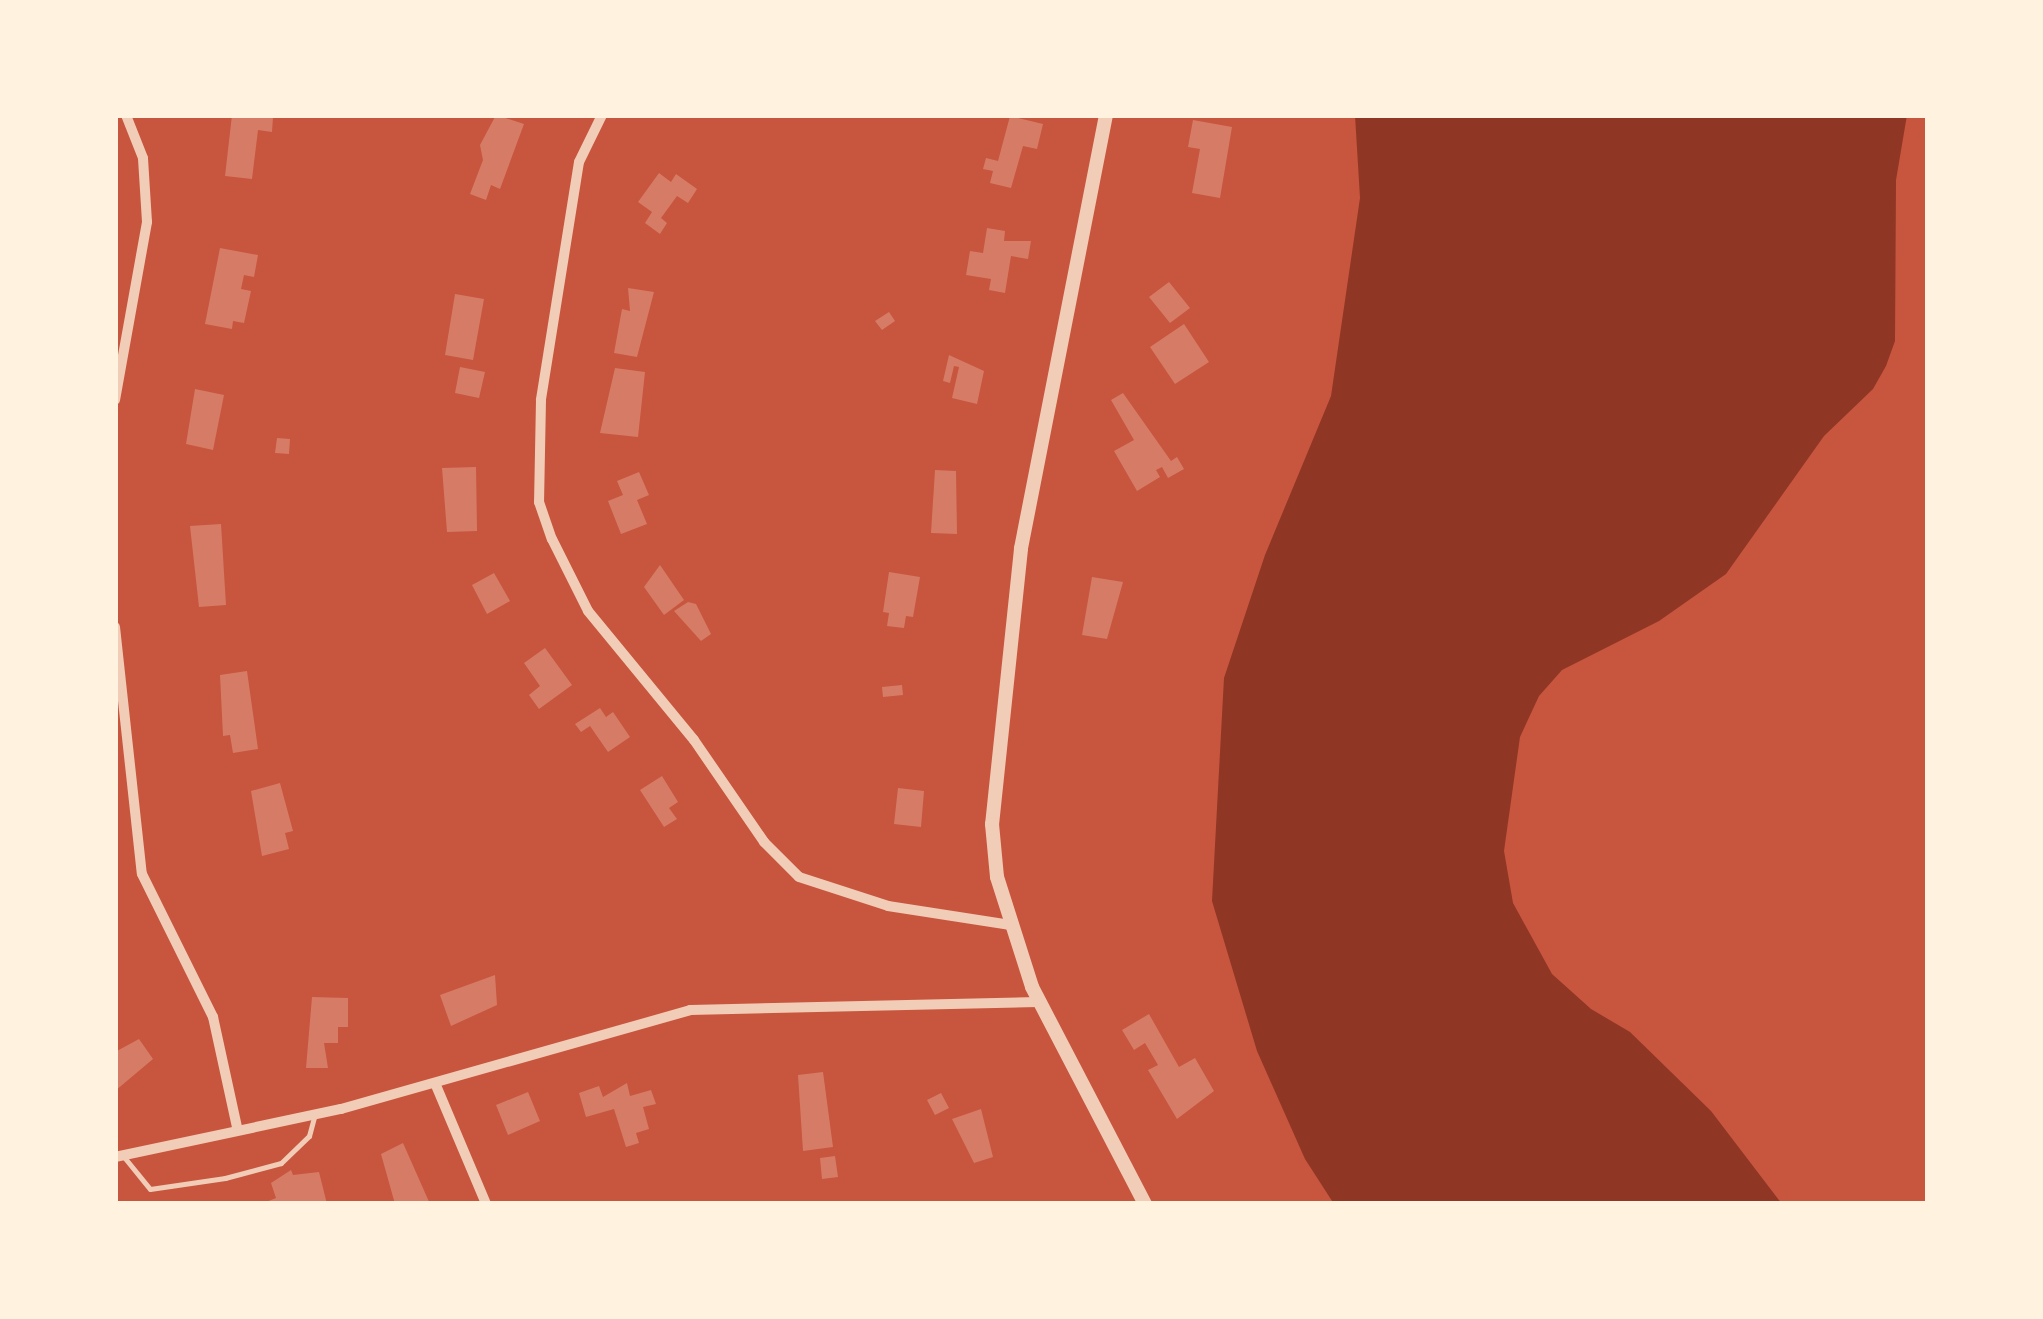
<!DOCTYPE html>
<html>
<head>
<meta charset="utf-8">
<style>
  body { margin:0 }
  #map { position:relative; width:2043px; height:1319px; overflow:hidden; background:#c8553d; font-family:"PT Sans Narrow",sans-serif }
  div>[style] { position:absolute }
  .water>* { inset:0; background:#8f3625 }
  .building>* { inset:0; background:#d67c66 }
  .service>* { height:5px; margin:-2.5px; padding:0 2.5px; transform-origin:2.5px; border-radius:2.5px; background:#f1ccb7 }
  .minor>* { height:10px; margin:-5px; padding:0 5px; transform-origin:5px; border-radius:5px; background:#f1ccb7 }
  .tertiary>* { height:14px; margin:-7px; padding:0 7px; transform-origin:7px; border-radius:7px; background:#f1ccb7 }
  span { translate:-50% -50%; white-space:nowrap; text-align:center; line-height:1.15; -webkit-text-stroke:10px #fff3e0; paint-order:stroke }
  .frame { position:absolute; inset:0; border:118px solid #fff3e0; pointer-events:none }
</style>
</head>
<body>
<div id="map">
  <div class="water">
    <i style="clip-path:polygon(1355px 115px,1907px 115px,1896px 180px,1895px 341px,1886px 366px,1873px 389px,1824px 436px,1726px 574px,1659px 621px,1562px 670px,1539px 696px,1520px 737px,1504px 851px,1513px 903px,1552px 974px,1591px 1009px,1630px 1032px,1711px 1111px,1782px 1204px,1334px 1204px,1305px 1159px,1257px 1051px,1212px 901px,1224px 678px,1265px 555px,1331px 396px,1360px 198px)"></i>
  </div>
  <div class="building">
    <i style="clip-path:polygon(232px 115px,273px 117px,272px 132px,258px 130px,252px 179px,225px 176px)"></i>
    <i style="clip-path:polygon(496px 115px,524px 124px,500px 189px,491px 185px,486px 200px,470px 194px,483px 160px,480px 145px)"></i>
    <i style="clip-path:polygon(1010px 116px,1043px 124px,1037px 149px,1023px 146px,1011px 188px,990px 183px,993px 171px,983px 169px,986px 158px,998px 161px)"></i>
    <i style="clip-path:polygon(1193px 120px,1232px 127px,1220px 198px,1192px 193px,1200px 149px,1188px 147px)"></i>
    <i style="clip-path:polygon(659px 173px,671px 182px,676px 174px,697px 189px,688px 203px,677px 196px,661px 218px,667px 223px,660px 234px,645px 223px,652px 212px,638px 202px)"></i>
    <i style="clip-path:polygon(987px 228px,1005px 231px,1004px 241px,1031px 241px,1028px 259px,1011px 256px,1005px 293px,989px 290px,991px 279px,966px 275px,970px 251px,983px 253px)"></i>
    <i style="clip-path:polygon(220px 248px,258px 255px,254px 277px,244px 275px,241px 289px,251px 291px,244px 323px,233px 321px,232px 329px,205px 324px)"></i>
    <i style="clip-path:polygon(1169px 282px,1190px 308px,1170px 323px,1149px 297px)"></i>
    <i style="clip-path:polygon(628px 288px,654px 292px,637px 357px,614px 353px,622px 309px,630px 311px)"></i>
    <i style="clip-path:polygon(455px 294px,484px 299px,473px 360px,445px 355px)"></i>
    <i style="clip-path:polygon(889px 312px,895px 321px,882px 330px,875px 321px)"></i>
    <i style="clip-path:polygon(1184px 324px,1209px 362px,1175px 384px,1150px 347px)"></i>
    <i style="clip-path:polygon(949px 355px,984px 371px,977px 404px,952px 398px,959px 367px,954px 366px,950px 383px,943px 381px)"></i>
    <i style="clip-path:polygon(460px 367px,485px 372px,479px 398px,455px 393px)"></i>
    <i style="clip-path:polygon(615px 368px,645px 372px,638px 437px,600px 433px)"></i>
    <i style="clip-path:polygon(195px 389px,224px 395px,213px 450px,186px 444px)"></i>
    <i style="clip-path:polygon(1123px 393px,1171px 461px,1177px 457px,1184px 469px,1168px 478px,1162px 467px,1156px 470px,1160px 477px,1137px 491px,1114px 451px,1134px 440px,1111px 400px)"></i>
    <i style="clip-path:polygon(277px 438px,290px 439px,289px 454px,275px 453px)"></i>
    <i style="clip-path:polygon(476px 467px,477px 531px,447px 532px,442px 468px)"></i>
    <i style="clip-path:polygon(935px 470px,956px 471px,957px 534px,931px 533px)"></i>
    <i style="clip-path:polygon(639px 472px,649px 495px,637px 500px,647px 524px,621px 534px,608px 501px,623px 495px,617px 481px)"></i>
    <i style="clip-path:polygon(221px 524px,226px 605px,199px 607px,190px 526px)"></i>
    <i style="clip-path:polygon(660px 565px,684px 600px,664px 615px,644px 587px)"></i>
    <i style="clip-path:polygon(889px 572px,920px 577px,913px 617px,906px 616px,904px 628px,887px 626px,889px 613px,883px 612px)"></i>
    <i style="clip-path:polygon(494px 573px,510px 601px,487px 614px,472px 585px)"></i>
    <i style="clip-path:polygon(1092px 577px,1123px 582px,1107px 639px,1082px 635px)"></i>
    <i style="clip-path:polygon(688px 602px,696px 604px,711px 634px,701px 641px,674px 611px)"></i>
    <i style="clip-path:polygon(545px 648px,572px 685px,539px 709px,529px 695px,540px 686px,524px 663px)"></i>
    <i style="clip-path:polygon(247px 671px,258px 749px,233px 753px,230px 735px,223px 736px,220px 675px)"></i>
    <i style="clip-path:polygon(902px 685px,903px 695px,883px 697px,882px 687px)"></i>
    <i style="clip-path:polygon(600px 708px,606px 717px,613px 712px,630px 737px,608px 752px,590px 726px,581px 732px,575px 724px)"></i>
    <i style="clip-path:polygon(662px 776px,678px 802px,669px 808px,677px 819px,664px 827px,640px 790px)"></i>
    <i style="clip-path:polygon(280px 783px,293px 831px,285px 833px,289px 849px,262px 856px,251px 791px)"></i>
    <i style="clip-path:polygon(898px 788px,924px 791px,921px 827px,894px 824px)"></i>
    <i style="clip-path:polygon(495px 975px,497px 1005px,451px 1026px,440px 995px)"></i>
    <i style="clip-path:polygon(312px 997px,348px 998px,348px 1027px,338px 1027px,338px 1043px,324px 1043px,328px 1068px,306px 1068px)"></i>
    <i style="clip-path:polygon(1149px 1014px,1179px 1067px,1195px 1058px,1214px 1091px,1177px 1119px,1148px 1070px,1158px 1065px,1145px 1043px,1134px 1050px,1122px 1030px)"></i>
    <i style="clip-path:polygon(139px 1039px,153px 1059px,115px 1091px,115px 1052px)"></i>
    <i style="clip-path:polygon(823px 1072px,833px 1147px,803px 1151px,798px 1075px)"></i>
    <i style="clip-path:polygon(627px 1083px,630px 1096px,651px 1090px,656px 1104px,643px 1107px,649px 1129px,636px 1133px,639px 1143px,626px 1147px,614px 1109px,586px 1117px,579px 1093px,599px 1086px,603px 1097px)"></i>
    <i style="clip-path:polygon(528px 1092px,540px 1121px,508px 1135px,496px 1105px)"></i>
    <i style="clip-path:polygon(941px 1093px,949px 1108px,935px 1115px,927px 1100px)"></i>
    <i style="clip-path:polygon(981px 1109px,993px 1157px,974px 1163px,952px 1119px)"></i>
    <i style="clip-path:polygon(403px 1143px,430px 1204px,395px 1204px,381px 1154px)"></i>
    <i style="clip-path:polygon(835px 1156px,838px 1177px,822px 1179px,820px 1158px)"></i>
    <i style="clip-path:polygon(291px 1170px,293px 1175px,319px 1172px,327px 1204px,261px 1204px,276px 1198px,271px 1183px)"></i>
  </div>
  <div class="service">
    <i style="left:124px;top:1157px;width:41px;rotate:50.9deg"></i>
    <i style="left:150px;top:1189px;width:76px;rotate:-8.3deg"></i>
    <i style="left:225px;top:1178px;width:58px;rotate:-15deg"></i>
    <i style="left:281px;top:1163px;width:39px;rotate:-44deg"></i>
    <i style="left:309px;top:1136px;width:20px;rotate:-75deg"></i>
  </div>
  <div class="minor">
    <i style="left:602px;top:115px;width:52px;rotate:116.1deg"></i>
    <i style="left:579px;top:162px;width:241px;rotate:99.1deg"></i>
    <i style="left:541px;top:400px;width:102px;rotate:91.1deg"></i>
    <i style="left:539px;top:502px;width:39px;rotate:71deg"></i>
    <i style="left:552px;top:539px;width:80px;rotate:63.4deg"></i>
    <i style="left:588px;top:611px;width:167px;rotate:50.6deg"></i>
    <i style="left:694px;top:740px;width:124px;rotate:55.5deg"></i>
    <i style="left:764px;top:842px;width:49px;rotate:45deg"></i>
    <i style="left:799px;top:877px;width:94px;rotate:18deg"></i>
    <i style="left:888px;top:906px;width:124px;rotate:8.8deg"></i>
    <i style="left:115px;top:400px;width:181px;rotate:-79.8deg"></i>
    <i style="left:147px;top:222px;width:64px;rotate:-93.6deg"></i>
    <i style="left:143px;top:158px;width:46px;rotate:-111.6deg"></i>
    <i style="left:115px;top:627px;width:248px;rotate:83.8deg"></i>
    <i style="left:142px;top:874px;width:160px;rotate:63.6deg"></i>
    <i style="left:213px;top:1017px;width:113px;rotate:77.7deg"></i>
    <i style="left:435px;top:1083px;width:131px;rotate:67.1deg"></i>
    <i style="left:115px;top:1157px;width:231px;rotate:-12deg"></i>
    <i style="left:341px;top:1109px;width:363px;rotate:-15.8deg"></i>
    <i style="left:690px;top:1010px;width:348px;rotate:-1.3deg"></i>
  </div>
  <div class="tertiary">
    <i style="left:1106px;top:115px;width:442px;rotate:101.1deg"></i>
    <i style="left:1021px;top:549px;width:277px;rotate:96deg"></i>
    <i style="left:992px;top:824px;width:53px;rotate:84.6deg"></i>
    <i style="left:997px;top:877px;width:115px;rotate:72.3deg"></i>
    <i style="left:1032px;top:987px;width:245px;rotate:62.5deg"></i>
  </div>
  <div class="frame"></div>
</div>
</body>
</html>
